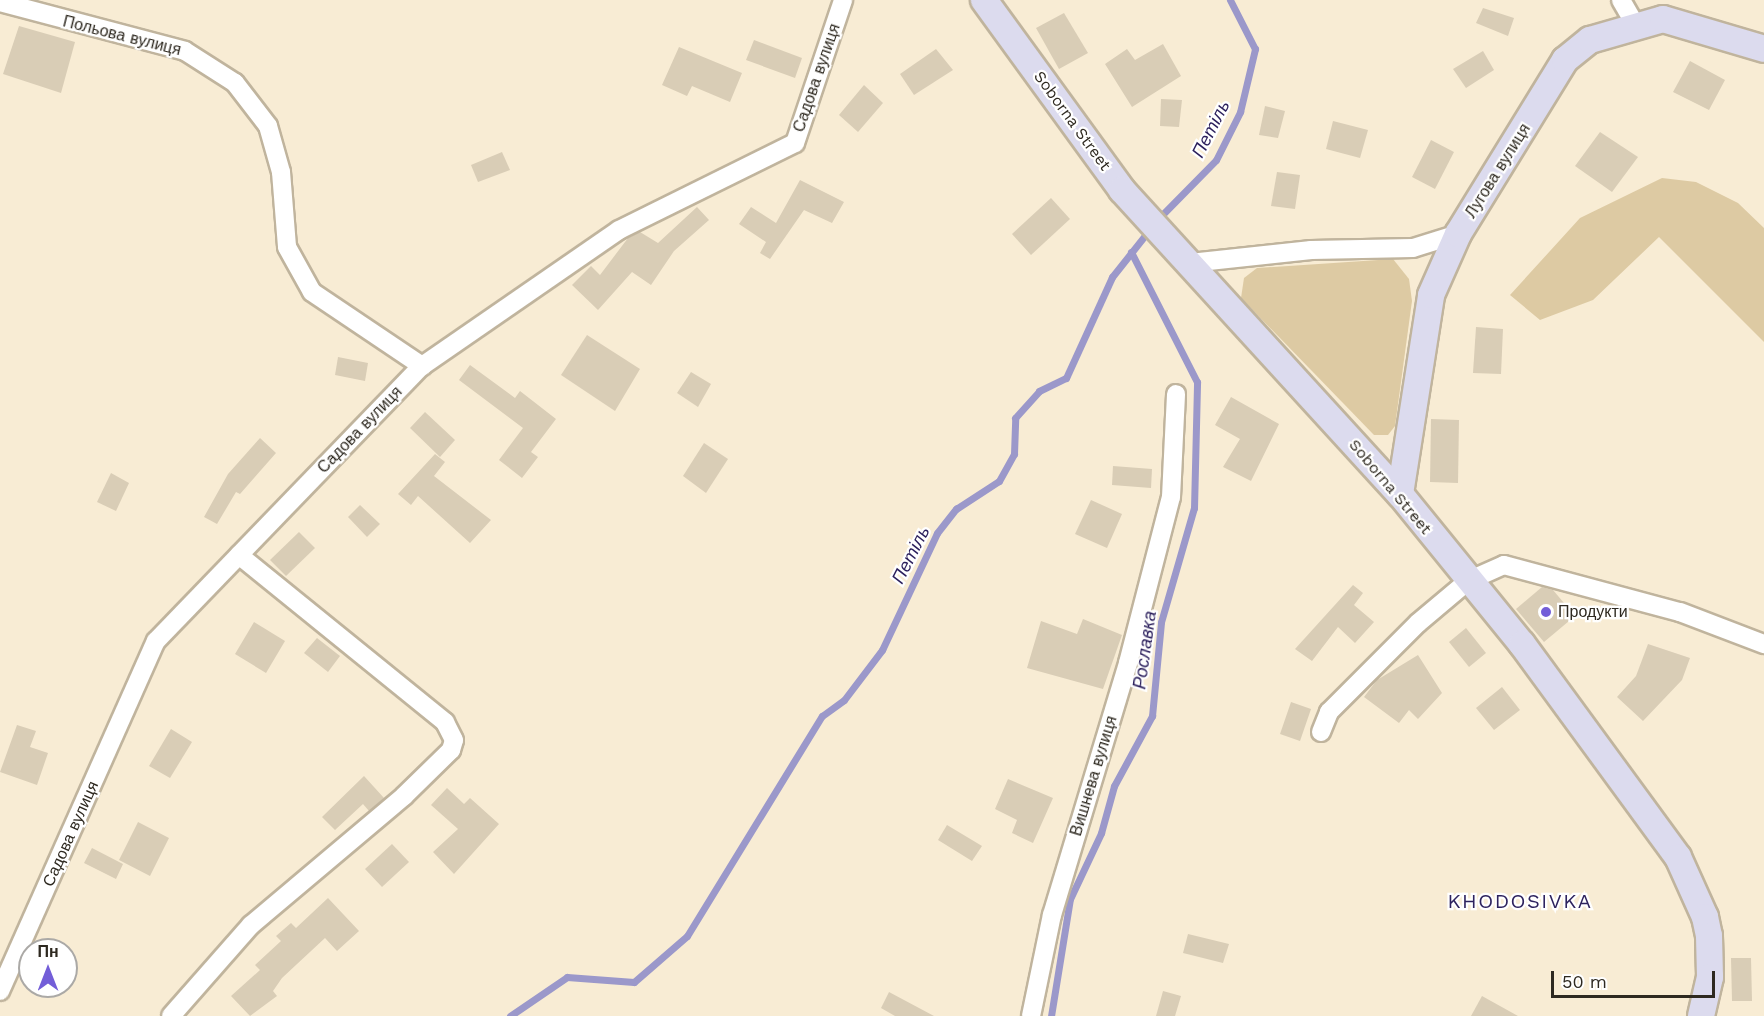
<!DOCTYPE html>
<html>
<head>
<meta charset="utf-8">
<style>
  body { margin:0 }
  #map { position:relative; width:1764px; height:1016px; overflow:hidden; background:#f8ecd4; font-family:"Work Sans",sans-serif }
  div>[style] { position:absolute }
  .green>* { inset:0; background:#ddcaa3 }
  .stream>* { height:7px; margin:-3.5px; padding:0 3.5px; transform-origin:3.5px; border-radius:3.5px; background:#9b98ca }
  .building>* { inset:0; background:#d9cdb6 }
  .roads { filter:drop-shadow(2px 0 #c0b49d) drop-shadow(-2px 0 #c0b49d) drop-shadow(0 2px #c0b49d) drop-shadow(0 -2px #c0b49d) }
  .street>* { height:18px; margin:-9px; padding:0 9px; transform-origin:9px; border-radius:9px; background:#fff }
  .secondary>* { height:26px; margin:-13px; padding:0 13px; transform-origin:13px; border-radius:13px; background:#dcdbee }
  .dots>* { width:16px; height:16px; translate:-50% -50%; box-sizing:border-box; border:3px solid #fff; border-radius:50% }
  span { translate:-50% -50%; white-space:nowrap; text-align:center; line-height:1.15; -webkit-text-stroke:4.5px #fff; paint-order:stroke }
  .street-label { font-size:16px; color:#2e2920 }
  .poi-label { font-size:16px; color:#2e2920 }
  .left { translate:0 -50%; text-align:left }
  .water-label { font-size:18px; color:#2a1e5b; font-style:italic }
  .quarter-label { font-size:20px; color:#2e235e; letter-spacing:1.5px }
  .north { position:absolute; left:18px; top:938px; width:60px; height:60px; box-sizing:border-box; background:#fff; border:2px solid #aba9a6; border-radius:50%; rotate:0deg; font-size:16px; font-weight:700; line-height:24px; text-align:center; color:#2e2920 }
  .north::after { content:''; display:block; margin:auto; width:21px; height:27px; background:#735ed8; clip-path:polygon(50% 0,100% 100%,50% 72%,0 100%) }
  .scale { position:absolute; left:1551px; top:971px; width:164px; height:27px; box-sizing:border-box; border:3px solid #2e2920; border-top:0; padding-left:8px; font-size:18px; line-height:21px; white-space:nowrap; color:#2e2920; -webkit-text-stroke:4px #fff; paint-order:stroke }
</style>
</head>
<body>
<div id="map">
  <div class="green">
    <i style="clip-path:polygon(1662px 178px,1696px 182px,1738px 203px,1764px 228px,1764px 342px,1659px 237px,1593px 300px,1540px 320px,1510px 295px,1580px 218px)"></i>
    <i style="clip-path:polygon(1393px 259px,1409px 279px,1412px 301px,1395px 426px,1388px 435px,1374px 435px,1241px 298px,1244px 278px,1257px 268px)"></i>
  </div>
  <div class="stream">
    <i style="left:1157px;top:220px;width:84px;rotate:-45.5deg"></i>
    <i style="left:1216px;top:160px;width:54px;rotate:-63.4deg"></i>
    <i style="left:1240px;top:112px;width:65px;rotate:-76.6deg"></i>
    <i style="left:1255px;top:49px;width:55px;rotate:-117deg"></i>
    <i style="left:510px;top:1016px;width:69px;rotate:-34.4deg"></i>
    <i style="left:567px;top:977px;width:67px;rotate:4.3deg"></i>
    <i style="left:634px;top:982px;width:70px;rotate:-41deg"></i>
    <i style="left:687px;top:936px;width:258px;rotate:-58.5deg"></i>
    <i style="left:822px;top:716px;width:27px;rotate:-36deg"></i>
    <i style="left:844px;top:700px;width:63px;rotate:-52.8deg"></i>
    <i style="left:882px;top:650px;width:129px;rotate:-64.8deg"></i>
    <i style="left:937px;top:533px;width:31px;rotate:-52deg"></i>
    <i style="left:956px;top:509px;width:51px;rotate:-33.1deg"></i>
    <i style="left:999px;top:481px;width:31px;rotate:-61deg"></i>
    <i style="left:1014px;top:454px;width:36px;rotate:-88deg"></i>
    <i style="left:1015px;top:418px;width:36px;rotate:-48deg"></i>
    <i style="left:1039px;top:391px;width:30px;rotate:-26deg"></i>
    <i style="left:1066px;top:378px;width:111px;rotate:-65.5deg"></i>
    <i style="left:1112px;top:277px;width:61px;rotate:-51.6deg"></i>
    <i style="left:1051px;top:1016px;width:119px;rotate:-80.8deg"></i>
    <i style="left:1070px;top:899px;width:73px;rotate:-64.8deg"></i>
    <i style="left:1101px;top:833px;width:49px;rotate:-74.5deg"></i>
    <i style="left:1114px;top:786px;width:80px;rotate:-61.5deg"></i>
    <i style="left:1152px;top:716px;width:94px;rotate:-84.5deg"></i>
    <i style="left:1161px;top:622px;width:119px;rotate:-73.9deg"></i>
    <i style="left:1194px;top:508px;width:126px;rotate:-88.6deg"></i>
    <i style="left:1197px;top:382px;width:146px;rotate:-116.9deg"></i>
  </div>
  <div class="building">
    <i style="clip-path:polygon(1483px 8px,1514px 18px,1508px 36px,1476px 23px)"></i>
    <i style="clip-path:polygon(1064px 13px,1088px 53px,1059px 69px,1036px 28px)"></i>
    <i style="clip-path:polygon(19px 26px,75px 42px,61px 93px,3px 74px)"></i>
    <i style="clip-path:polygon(754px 40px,802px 58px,795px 78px,746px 60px)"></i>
    <i style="clip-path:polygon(1163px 44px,1181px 76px,1132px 107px,1105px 64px,1127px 49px,1135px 60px)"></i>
    <i style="clip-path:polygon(679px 47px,742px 73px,730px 102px,692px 86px,687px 96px,662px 85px)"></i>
    <i style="clip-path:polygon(936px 49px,953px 70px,914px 95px,900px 74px)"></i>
    <i style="clip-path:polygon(1483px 51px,1494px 70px,1466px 88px,1453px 69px)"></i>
    <i style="clip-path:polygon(1690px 61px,1725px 80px,1709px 110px,1673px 92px)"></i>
    <i style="clip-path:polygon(864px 85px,883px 103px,858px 132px,839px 115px)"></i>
    <i style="clip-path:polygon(1161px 99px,1182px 100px,1179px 127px,1160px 126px)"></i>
    <i style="clip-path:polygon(1265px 106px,1285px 111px,1278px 138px,1259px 135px)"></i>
    <i style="clip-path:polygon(1333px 121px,1368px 130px,1360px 158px,1326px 149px)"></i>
    <i style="clip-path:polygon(1600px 132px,1638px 157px,1612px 192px,1575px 166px)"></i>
    <i style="clip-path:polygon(1431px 140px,1454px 152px,1435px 189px,1412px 177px)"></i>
    <i style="clip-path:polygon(502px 152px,510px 170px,478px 182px,471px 165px)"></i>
    <i style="clip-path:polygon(1277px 172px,1300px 175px,1295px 209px,1271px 206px)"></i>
    <i style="clip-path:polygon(800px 180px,844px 202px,832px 223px,804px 210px,770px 259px,760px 253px,766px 242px,739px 224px,751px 207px,776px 223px)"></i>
    <i style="clip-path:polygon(1051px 198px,1070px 219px,1031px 255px,1012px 234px)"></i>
    <i style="clip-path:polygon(697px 207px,709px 220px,674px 251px,651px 285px,632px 272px,598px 310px,572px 285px,591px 266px,600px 275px,628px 238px,640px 232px,658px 243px)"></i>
    <i style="clip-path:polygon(1476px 327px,1503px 329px,1501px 374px,1473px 373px)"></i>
    <i style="clip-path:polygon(587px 335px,640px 369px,615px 411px,561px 375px)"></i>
    <i style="clip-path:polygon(338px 357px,368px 363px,365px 381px,335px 375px)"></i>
    <i style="clip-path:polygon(470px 365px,515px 398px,520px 391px,556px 419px,531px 452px,538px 457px,522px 478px,499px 460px,523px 428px,459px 380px)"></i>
    <i style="clip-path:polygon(691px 372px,711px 384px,698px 407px,677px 393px)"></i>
    <i style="clip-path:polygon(1231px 397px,1279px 424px,1251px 481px,1223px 467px,1240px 439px,1215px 425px)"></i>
    <i style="clip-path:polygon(425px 412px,455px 440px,440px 457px,410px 428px)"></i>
    <i style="clip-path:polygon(1431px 419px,1459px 420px,1458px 483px,1430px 482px)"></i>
    <i style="clip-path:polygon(260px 438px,276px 453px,240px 494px,236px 492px,217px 524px,204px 517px,228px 474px)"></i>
    <i style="clip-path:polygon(704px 443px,728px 459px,706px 493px,683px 476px)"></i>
    <i style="clip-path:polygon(435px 454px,445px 462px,434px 476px,491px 520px,470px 543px,418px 496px,411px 505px,398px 494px)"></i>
    <i style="clip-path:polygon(1113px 466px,1152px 469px,1151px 488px,1112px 485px)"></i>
    <i style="clip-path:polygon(111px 473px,129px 483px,116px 511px,97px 502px)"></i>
    <i style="clip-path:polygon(1091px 500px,1122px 514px,1107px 548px,1075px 534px)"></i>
    <i style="clip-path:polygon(360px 505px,380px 524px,367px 537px,348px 517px)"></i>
    <i style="clip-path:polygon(299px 532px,315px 548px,286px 576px,270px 560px)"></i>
    <i style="clip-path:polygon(1353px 585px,1363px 593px,1354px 605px,1374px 622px,1355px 643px,1338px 627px,1312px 661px,1295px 649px)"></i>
    <i style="clip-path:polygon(1542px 587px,1553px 590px,1575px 616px,1544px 642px,1516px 609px)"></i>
    <i style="clip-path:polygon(1083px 619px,1122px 635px,1103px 689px,1027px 668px,1041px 621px,1077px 634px)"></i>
    <i style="clip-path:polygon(254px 622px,285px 641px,266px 673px,235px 654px)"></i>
    <i style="clip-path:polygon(1466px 628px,1486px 653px,1469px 667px,1449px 642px)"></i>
    <i style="clip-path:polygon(317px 638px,340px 656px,328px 672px,304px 653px)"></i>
    <i style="clip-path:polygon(1648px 644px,1690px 658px,1682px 680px,1643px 721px,1617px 697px,1636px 676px)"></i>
    <i style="clip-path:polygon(1418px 655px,1442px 693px,1418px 719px,1409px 710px,1399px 723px,1364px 697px,1377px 680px)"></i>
    <i style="clip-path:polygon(1502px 687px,1520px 710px,1494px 730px,1476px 708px)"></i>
    <i style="clip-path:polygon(1291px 702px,1311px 709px,1300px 741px,1280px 734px)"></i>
    <i style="clip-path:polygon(17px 725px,36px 731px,30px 747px,48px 753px,37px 785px,0 772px)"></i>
    <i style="clip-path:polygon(171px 729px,192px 742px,170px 778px,149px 766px)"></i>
    <i style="clip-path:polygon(364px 776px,384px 798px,369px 811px,363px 804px,335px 830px,322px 817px)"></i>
    <i style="clip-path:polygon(1008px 779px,1053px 798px,1033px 843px,1012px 833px,1017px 820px,995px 809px)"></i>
    <i style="clip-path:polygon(447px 788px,464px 804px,470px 798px,499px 824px,454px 874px,433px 852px,458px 829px,431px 805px)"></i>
    <i style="clip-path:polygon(138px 822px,169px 838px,150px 876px,119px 860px)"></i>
    <i style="clip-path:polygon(947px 825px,982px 846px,972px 861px,938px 840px)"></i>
    <i style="clip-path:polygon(392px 844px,409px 862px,382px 887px,365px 869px)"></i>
    <i style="clip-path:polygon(92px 848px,123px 864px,116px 879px,84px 863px)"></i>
    <i style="clip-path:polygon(328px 898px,359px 931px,337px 951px,325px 938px,282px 978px,273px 991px,277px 996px,250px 1016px,231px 996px,260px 970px,255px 965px,281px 941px,276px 936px,291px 923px,296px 928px)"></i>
    <i style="clip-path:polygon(1188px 934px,1229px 944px,1223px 963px,1183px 953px)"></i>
    <i style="clip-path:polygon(1731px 958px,1751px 958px,1752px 1001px,1732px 1001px)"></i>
    <i style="clip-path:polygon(1163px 991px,1181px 996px,1175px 1016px,1156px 1016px)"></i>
    <i style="clip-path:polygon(889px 992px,934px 1016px,895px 1016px,881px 1008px)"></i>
    <i style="clip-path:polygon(1482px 996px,1518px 1016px,1471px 1016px)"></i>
  </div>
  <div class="roads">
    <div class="street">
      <i style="left:1621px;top:0;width:28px;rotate:60deg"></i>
      <i style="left:0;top:2px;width:191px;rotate:14.8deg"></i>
      <i style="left:185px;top:51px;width:59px;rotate:32.6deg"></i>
      <i style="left:235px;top:83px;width:54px;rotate:52.5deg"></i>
      <i style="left:268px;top:126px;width:48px;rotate:74.2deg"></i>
      <i style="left:281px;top:172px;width:75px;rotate:85.4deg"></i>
      <i style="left:287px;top:247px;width:51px;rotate:60.9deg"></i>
      <i style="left:312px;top:292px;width:133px;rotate:33.9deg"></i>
      <i style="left:1190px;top:263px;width:122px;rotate:-6.1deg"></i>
      <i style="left:1311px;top:250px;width:102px;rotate:-1.1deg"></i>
      <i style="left:1413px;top:248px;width:47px;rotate:-17.3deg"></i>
      <i style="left:1321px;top:732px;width:22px;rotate:-68deg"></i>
      <i style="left:1329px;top:712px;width:126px;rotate:-45deg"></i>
      <i style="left:1418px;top:623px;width:65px;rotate:-40deg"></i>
      <i style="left:1468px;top:581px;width:39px;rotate:-24deg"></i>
      <i style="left:1504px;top:565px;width:182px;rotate:15deg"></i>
      <i style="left:1680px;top:612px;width:90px;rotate:20.9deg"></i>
      <i style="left:0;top:991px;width:383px;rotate:-66deg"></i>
      <i style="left:156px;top:641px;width:383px;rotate:-46deg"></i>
      <i style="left:422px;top:366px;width:239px;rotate:-34.6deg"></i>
      <i style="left:619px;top:230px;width:196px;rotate:-26.3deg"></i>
      <i style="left:795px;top:143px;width:151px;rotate:-71.4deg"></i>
      <i style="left:171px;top:1016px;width:121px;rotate:-48.7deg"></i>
      <i style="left:251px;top:925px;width:200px;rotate:-40.1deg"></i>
      <i style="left:404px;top:796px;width:66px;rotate:-44.4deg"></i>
      <i style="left:451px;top:750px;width:10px;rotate:-73deg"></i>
      <i style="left:454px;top:740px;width:20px;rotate:-117deg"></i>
      <i style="left:445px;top:722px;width:265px;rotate:-141deg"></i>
      <i style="left:1031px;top:1016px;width:103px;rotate:-78.3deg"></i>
      <i style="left:1052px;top:915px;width:263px;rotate:-73.2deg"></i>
      <i style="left:1128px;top:663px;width:171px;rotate:-75.5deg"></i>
      <i style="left:1171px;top:497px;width:103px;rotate:-87.2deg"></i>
    </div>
    <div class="secondary">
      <i style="left:984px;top:0;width:235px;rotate:54deg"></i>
      <i style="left:1122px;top:190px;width:412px;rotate:47.6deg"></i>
      <i style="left:1400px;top:494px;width:193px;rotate:50.9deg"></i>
      <i style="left:1522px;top:644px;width:264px;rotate:53.8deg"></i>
      <i style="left:1678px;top:857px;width:66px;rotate:65.8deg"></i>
      <i style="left:1705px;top:917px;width:19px;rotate:78deg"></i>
      <i style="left:1709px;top:936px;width:41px;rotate:88.6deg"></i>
      <i style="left:1710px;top:977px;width:40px;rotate:103deg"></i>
      <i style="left:1400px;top:494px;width:201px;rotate:-81.1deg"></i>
      <i style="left:1431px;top:295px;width:67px;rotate:-66.1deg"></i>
      <i style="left:1458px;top:234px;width:204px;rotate:-58.4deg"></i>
      <i style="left:1565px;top:60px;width:32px;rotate:-39deg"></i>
      <i style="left:1590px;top:40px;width:76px;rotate:-16deg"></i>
      <i style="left:1663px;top:19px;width:105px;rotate:16.5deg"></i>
    </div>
  </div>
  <div class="dots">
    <i style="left:1546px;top:612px;background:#735ed8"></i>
  </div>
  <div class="street-label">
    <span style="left:122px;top:36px;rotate:14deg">Польова вулиця</span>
    <span style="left:817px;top:78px;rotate:-71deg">Садова вулиця</span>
    <span style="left:1072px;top:121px;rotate:54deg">Soborna Street</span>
    <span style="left:1498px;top:171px;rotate:-58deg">Лугова вулиця</span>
    <span style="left:360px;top:430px;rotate:-46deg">Садова вулиця</span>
    <span style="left:1390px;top:487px;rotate:50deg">Soborna Street</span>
    <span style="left:1094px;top:776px;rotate:-73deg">Вишнева вулиця</span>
    <span style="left:71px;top:834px;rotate:-66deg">Садова вулиця</span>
  </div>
  <div class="poi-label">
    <span class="left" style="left:1558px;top:612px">Продукти</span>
  </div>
  <div class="water-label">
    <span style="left:1211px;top:129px;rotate:-63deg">Петіль</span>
    <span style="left:911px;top:555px;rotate:-63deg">Петіль</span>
    <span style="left:1145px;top:650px;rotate:-82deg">Рославка</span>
  </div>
  <div class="quarter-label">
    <span style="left:1520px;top:901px">KHODOSIVKA</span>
  </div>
  <div class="north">Пн</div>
  <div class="scale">50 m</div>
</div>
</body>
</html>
